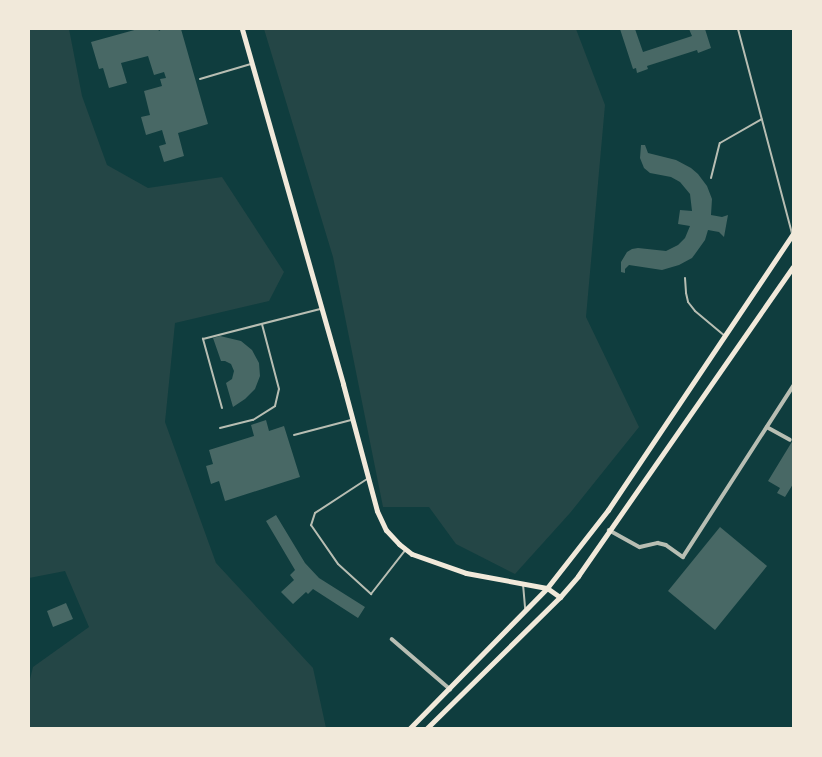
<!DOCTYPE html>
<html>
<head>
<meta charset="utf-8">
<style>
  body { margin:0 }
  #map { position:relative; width:822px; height:757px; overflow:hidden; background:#0f3d3e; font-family:"DM Sans",sans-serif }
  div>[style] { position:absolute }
  .green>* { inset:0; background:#244646 }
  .building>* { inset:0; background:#486865 }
  .service>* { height:2px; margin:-1px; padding:0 1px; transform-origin:1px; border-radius:1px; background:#b8beb3 }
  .minor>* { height:3.5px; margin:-1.75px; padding:0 1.75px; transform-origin:1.75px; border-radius:1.75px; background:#b8beb3 }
  .secondary>* { height:5px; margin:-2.5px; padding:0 2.5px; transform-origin:2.5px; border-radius:2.5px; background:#f1e9da }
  span { translate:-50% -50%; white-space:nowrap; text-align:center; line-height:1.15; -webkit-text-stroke:4px #f1e9da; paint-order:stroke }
  .frame { position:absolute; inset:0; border:30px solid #f1e9da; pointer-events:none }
</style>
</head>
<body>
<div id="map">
  <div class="green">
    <i style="clip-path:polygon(29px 29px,69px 29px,82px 96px,107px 165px,148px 188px,222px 177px,284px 272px,269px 301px,175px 323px,165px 422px,216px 563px,313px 668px,326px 728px,29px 728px,29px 683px,33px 667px,89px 627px,65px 571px,29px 578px)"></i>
    <i style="clip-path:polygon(264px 29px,576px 29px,605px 105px,586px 317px,639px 427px,570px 513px,515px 574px,456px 544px,429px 507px,383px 507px,333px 257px)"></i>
  </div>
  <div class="building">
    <i style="clip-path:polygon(138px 29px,158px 29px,159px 31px,162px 29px,181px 29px,208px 124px,178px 133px,184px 156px,164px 162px,159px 146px,166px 144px,162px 130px,146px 135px,141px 117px,150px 115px,144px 91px,162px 86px,160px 79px,166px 78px,164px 72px,154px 75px,148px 56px,121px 63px,127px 83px,109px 88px,103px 68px,99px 69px,91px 42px)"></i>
    <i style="clip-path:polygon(620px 29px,635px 29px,643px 52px,692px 36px,689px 29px,705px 29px,711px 48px,698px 53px,697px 50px,647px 66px,648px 69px,637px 73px,636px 68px,633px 69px)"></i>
    <i style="clip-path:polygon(641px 145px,645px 145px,648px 153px,676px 160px,691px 168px,698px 174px,707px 186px,712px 199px,711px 215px,722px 217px,728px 215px,724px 237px,719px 232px,708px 230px,705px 240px,695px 254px,692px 258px,679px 265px,662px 270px,629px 265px,625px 269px,625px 273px,621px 272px,621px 262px,627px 252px,632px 249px,638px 248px,666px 251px,678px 245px,685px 238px,690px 226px,678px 224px,680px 210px,692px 211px,690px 194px,680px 182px,671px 177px,650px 173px,644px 168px,640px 158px)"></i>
    <i style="clip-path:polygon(220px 336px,241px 341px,252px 350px,259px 363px,260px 376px,255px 389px,245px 399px,233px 407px,226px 383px,232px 379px,234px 371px,231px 364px,225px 361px,221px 361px,213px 338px)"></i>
    <i style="clip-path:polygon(266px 420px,269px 431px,284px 426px,300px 477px,225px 501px,219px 481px,211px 484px,206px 466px,213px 464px,209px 450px,254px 436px,251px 425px)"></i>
    <i style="clip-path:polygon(793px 440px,793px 484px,785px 497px,777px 493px,780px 488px,768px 481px)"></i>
    <i style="clip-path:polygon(276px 515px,305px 563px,319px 578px,365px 607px,358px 618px,313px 589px,308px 594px,306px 592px,293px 604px,281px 592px,294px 580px,290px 575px,295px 570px,266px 521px)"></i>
    <i style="clip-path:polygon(720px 527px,767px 566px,715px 630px,668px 591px)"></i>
    <i style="clip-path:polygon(66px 603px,73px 619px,53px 627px,47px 611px)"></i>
  </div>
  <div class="service">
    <i style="left:738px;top:29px;width:212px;rotate:75.2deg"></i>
    <i style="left:200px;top:79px;width:53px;rotate:-16.4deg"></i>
    <i style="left:711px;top:178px;width:36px;rotate:-76deg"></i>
    <i style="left:720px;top:143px;width:48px;rotate:-29.7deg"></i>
    <i style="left:685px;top:278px;width:15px;rotate:86deg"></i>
    <i style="left:686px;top:293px;width:9px;rotate:77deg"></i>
    <i style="left:688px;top:302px;width:11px;rotate:52deg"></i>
    <i style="left:695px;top:311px;width:39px;rotate:40deg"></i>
    <i style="left:222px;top:408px;width:72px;rotate:-105.4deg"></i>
    <i style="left:203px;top:339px;width:121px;rotate:-14.4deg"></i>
    <i style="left:220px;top:428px;width:34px;rotate:-14deg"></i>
    <i style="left:253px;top:420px;width:26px;rotate:-32deg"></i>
    <i style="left:275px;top:406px;width:17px;rotate:-77deg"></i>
    <i style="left:279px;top:389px;width:67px;rotate:-104.7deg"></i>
    <i style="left:294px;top:435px;width:59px;rotate:-14.7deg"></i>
    <i style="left:367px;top:479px;width:62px;rotate:146.8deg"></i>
    <i style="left:315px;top:513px;width:13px;rotate:108deg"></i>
    <i style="left:311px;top:525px;width:47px;rotate:55.3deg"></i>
    <i style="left:338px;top:564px;width:45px;rotate:42.3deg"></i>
    <i style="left:371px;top:594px;width:57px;rotate:-52.1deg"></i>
    <i style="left:523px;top:584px;width:25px;rotate:85deg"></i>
  </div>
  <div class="minor">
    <i style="left:767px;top:427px;width:26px;rotate:29deg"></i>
    <i style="left:609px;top:530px;width:35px;rotate:29deg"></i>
    <i style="left:640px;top:547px;width:18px;rotate:-13deg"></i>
    <i style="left:658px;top:543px;width:8px;rotate:14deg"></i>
    <i style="left:666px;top:545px;width:21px;rotate:35deg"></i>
    <i style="left:683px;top:557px;width:203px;rotate:-57.2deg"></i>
    <i style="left:392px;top:639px;width:77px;rotate:40.8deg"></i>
  </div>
  <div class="secondary">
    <i style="left:242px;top:29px;width:369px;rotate:74.1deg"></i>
    <i style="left:343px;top:384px;width:131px;rotate:75deg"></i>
    <i style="left:377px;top:511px;width:21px;rotate:65deg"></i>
    <i style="left:386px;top:530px;width:19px;rotate:47deg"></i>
    <i style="left:399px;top:544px;width:16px;rotate:38deg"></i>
    <i style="left:412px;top:554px;width:57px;rotate:19.4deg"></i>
    <i style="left:466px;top:573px;width:82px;rotate:10.5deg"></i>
    <i style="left:547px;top:588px;width:16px;rotate:35deg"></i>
    <i style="left:410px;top:728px;width:196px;rotate:-45.6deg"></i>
    <i style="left:547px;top:588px;width:99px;rotate:-52deg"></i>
    <i style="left:608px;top:510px;width:332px;rotate:-56.2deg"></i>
    <i style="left:427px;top:728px;width:187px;rotate:-44.6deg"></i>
    <i style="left:560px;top:597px;width:28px;rotate:-49deg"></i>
    <i style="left:578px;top:576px;width:376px;rotate:-55.2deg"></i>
  </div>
  <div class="frame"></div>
</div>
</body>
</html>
